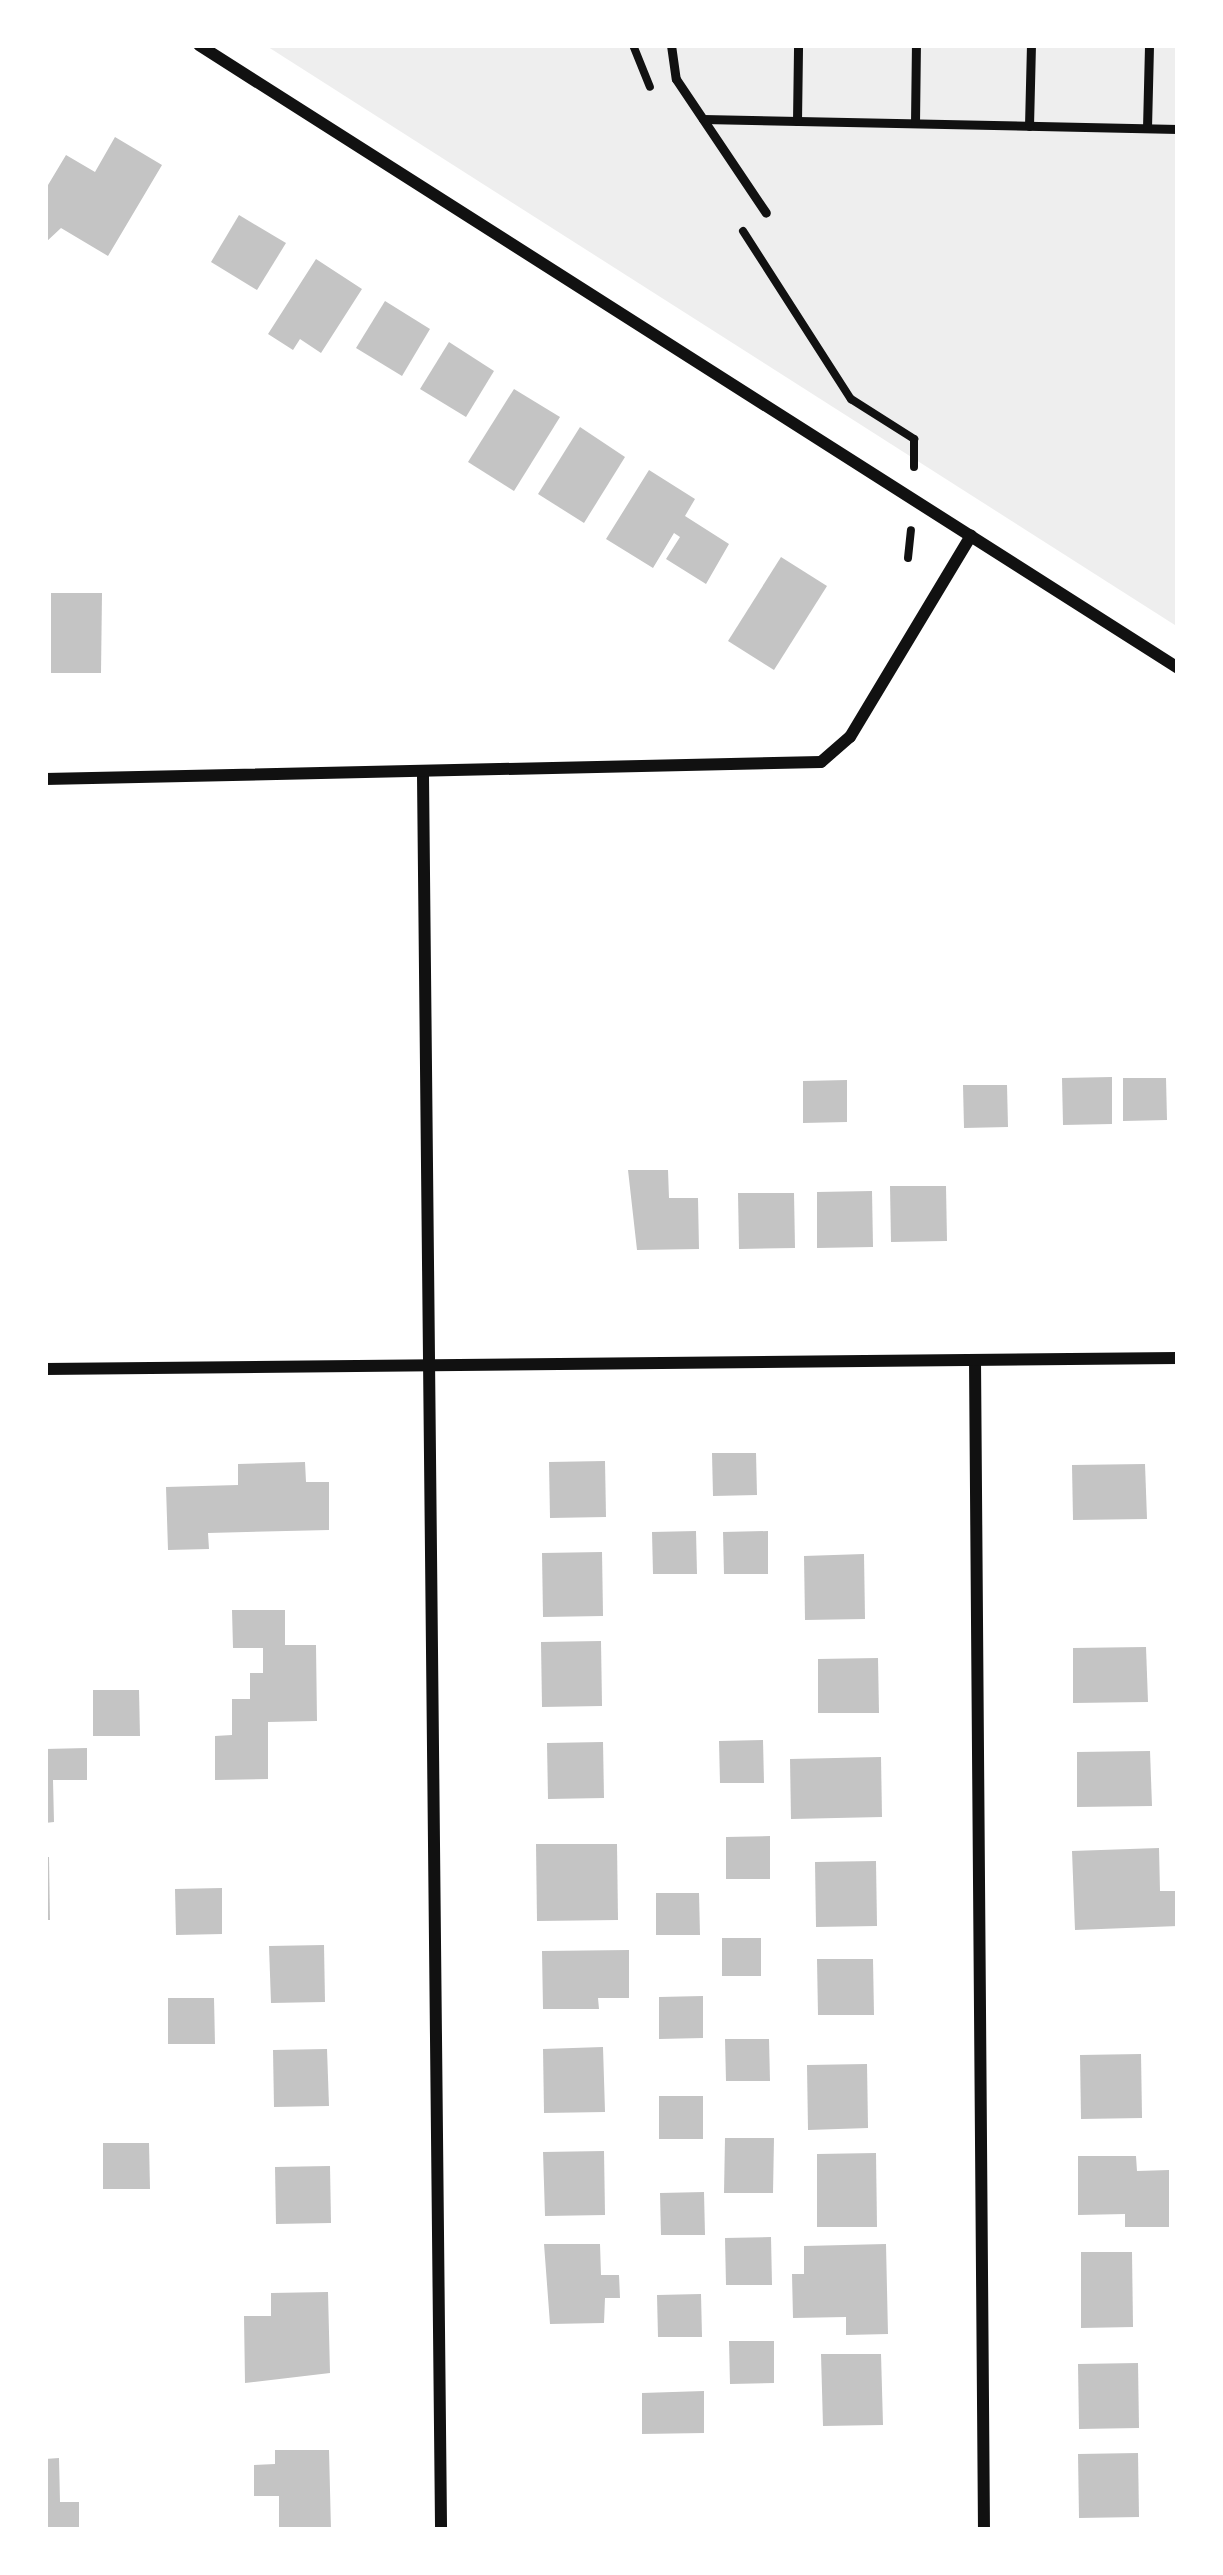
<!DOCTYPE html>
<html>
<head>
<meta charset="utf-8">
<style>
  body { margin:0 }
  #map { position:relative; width:1223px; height:2575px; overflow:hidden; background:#fff; font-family:"Varela Round",sans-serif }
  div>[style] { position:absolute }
  .green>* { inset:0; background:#eee }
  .building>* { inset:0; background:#c4c4c4 }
  .path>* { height:8px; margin:-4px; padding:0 4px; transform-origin:4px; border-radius:4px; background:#111 }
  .service>* { height:9px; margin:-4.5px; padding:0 4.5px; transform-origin:4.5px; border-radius:4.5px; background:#111 }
  .minor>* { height:12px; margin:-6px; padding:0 6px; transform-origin:6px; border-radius:6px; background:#111 }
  span { translate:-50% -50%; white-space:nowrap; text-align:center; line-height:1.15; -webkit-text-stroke:12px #fff; paint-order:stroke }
  .frame { position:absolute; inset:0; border:48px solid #fff; pointer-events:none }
</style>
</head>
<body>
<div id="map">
  <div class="green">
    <i style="clip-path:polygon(265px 45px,1178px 45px,1178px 627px)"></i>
  </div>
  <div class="building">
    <i style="clip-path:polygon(115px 137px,162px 165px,108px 256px,61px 228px,45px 243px,45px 190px,66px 155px,95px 172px)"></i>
    <i style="clip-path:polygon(239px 215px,286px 243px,257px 290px,211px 262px)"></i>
    <i style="clip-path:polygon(316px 259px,362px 289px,321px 353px,300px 339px,293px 350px,268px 334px)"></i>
    <i style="clip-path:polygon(385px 301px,430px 329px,402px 376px,356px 348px)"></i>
    <i style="clip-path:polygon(449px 342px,494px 371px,466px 417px,420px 389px)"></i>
    <i style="clip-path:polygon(514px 389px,560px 417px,514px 491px,468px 462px)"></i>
    <i style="clip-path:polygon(580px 427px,625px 457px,584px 523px,538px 494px)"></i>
    <i style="clip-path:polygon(649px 470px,695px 499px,685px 516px,729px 544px,706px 584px,666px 559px,680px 537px,674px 533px,653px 568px,606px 539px)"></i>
    <i style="clip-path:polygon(781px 557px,827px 586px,774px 670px,728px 641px)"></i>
    <i style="clip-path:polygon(51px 593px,102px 593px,101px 673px,51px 673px)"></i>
    <i style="clip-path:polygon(1112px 1077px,1112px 1124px,1063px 1125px,1062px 1078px)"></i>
    <i style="clip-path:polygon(1123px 1078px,1166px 1078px,1167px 1120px,1123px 1121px)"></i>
    <i style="clip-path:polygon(847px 1080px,847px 1122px,803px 1123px,803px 1081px)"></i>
    <i style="clip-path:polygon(963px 1085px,1007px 1085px,1008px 1127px,964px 1128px)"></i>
    <i style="clip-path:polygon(628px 1170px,668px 1170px,669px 1198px,698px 1198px,699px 1249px,637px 1250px)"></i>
    <i style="clip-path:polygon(890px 1186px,946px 1186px,947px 1241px,891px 1242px)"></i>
    <i style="clip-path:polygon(872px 1191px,873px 1247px,817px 1248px,817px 1192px)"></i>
    <i style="clip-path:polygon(738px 1193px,794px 1193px,795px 1248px,739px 1249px)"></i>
    <i style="clip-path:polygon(712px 1453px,756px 1453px,757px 1495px,713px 1496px)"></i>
    <i style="clip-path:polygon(605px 1461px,606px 1517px,550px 1518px,549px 1462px)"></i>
    <i style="clip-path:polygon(305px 1462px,306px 1482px,329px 1482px,329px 1530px,208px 1533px,209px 1549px,168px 1550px,166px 1487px,238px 1485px,238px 1464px)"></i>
    <i style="clip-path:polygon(1145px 1464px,1147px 1519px,1073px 1520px,1072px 1465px)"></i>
    <i style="clip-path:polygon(696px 1531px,697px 1574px,653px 1574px,652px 1532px)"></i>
    <i style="clip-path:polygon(768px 1531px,768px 1574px,724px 1574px,723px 1532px)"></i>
    <i style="clip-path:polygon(602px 1552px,603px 1616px,543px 1617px,542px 1553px)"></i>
    <i style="clip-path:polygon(864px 1554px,865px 1619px,805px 1620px,804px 1556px)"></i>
    <i style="clip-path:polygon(232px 1610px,285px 1610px,285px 1645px,316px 1645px,317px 1721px,268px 1722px,268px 1779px,215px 1780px,215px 1736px,232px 1735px,232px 1699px,250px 1699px,250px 1673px,263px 1673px,263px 1648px,233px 1648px)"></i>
    <i style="clip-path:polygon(601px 1641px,602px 1706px,542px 1707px,541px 1642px)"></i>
    <i style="clip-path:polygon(1146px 1647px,1148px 1702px,1073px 1703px,1073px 1648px)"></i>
    <i style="clip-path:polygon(878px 1658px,879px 1713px,818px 1713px,818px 1659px)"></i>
    <i style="clip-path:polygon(93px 1690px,139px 1690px,140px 1736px,93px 1736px)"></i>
    <i style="clip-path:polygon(763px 1740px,764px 1783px,720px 1783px,719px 1741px)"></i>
    <i style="clip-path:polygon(603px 1742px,604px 1798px,548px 1799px,547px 1743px)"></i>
    <i style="clip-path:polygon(87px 1748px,87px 1780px,53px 1780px,54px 1822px,45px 1823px,45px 1749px)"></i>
    <i style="clip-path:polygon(1150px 1751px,1152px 1806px,1077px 1807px,1077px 1752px)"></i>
    <i style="clip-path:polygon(881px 1757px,882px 1817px,791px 1819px,790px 1759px)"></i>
    <i style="clip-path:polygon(770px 1836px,770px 1879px,726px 1879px,726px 1837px)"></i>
    <i style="clip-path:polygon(536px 1844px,617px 1844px,618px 1920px,537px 1921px)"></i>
    <i style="clip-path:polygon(1159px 1848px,1160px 1891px,1178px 1891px,1178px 1926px,1075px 1930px,1072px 1851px)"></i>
    <i style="clip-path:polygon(45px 1857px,49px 1857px,50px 1920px,45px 1920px)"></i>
    <i style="clip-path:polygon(876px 1861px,877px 1926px,816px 1927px,815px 1862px)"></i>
    <i style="clip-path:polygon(222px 1888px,222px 1934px,176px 1935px,175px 1889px)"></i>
    <i style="clip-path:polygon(656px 1893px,699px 1893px,700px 1935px,656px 1935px)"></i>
    <i style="clip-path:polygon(722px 1938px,761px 1938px,761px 1976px,722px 1976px)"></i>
    <i style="clip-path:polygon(324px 1945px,325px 2002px,271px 2003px,269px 1946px)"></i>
    <i style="clip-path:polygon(629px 1950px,629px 1998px,598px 1998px,599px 2009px,543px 2009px,542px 1951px)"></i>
    <i style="clip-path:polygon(817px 1959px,873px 1959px,874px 2015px,818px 2015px)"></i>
    <i style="clip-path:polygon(703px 1996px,703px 2038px,659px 2039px,659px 1997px)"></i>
    <i style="clip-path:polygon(168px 1998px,214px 1998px,215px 2044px,168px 2044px)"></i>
    <i style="clip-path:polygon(725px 2039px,769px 2039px,770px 2081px,726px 2081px)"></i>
    <i style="clip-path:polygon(603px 2047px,605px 2112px,544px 2113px,543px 2049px)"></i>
    <i style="clip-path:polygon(327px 2049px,329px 2106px,274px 2107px,273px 2050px)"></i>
    <i style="clip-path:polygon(1141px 2054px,1142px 2118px,1081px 2119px,1080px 2055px)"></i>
    <i style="clip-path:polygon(867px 2064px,868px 2128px,808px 2130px,807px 2065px)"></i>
    <i style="clip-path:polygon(659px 2096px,703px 2096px,703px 2139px,659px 2139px)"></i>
    <i style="clip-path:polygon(725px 2138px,774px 2138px,773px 2193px,724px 2193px)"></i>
    <i style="clip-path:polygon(103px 2143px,149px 2143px,150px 2189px,103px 2189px)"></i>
    <i style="clip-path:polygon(604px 2151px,605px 2215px,545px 2216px,543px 2152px)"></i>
    <i style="clip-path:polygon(876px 2153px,877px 2227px,817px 2227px,817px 2154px)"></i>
    <i style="clip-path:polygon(1078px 2156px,1136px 2156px,1137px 2171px,1169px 2170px,1169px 2227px,1125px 2227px,1125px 2214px,1078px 2215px)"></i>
    <i style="clip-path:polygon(330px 2166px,331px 2223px,276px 2224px,275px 2167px)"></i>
    <i style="clip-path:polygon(704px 2192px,705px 2235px,661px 2235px,660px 2193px)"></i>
    <i style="clip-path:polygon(771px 2237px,772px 2285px,726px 2285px,725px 2238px)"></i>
    <i style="clip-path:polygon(544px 2244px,600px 2244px,601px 2275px,619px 2275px,620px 2298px,605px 2298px,604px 2323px,550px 2324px)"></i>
    <i style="clip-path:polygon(886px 2244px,888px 2334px,846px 2335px,846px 2317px,793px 2318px,792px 2274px,804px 2274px,804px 2246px)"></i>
    <i style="clip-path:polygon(1081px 2252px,1132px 2252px,1133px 2327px,1081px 2328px)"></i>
    <i style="clip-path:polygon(328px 2292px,330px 2373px,245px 2383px,244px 2316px,271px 2316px,271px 2293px)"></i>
    <i style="clip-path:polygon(701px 2294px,702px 2337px,658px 2337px,657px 2295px)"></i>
    <i style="clip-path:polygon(729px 2341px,774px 2341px,774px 2383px,730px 2384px)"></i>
    <i style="clip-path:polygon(821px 2354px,881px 2354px,883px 2425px,823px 2426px)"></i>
    <i style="clip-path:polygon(1138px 2363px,1139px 2428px,1079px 2429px,1078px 2364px)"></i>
    <i style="clip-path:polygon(704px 2391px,704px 2433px,642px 2434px,642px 2393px)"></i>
    <i style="clip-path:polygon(275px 2450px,329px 2450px,331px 2530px,279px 2530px,279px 2496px,254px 2496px,254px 2465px,275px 2464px)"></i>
    <i style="clip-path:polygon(1138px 2453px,1139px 2517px,1079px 2518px,1078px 2454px)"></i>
    <i style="clip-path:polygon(59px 2458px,60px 2502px,79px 2502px,79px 2530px,45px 2530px,45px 2459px)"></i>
  </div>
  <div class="path">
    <i style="left:633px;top:45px;width:45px;rotate:68deg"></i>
    <i style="left:743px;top:231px;width:200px;rotate:57.3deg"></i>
    <i style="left:851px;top:399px;width:75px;rotate:32.4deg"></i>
    <i style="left:914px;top:439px;width:28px;rotate:90deg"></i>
    <i style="left:908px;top:558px;width:28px;rotate:-84deg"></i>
  </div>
  <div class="service">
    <i style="left:671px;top:45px;width:34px;rotate:82deg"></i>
    <i style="left:676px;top:79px;width:161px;rotate:56.1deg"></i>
    <i style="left:703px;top:119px;width:475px;rotate:1.2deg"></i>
    <i style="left:797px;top:121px;width:76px;rotate:-89.2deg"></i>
    <i style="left:915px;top:123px;width:78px;rotate:-89.3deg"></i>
    <i style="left:1029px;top:126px;width:81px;rotate:-88.6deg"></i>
    <i style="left:1147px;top:128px;width:83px;rotate:-88.6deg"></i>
  </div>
  <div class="minor">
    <i style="left:199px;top:45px;width:1160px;rotate:32.47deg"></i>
    <i style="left:423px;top:776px;width:1754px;rotate:89.41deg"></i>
    <i style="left:45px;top:779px;width:776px;rotate:-1.25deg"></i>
    <i style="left:821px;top:762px;width:38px;rotate:-41deg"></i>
    <i style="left:850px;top:737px;width:235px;rotate:-59deg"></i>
    <i style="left:975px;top:1360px;width:1170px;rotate:89.56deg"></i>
    <i style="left:45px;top:1369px;width:1133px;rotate:-0.56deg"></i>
  </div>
  <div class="frame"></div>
</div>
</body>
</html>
